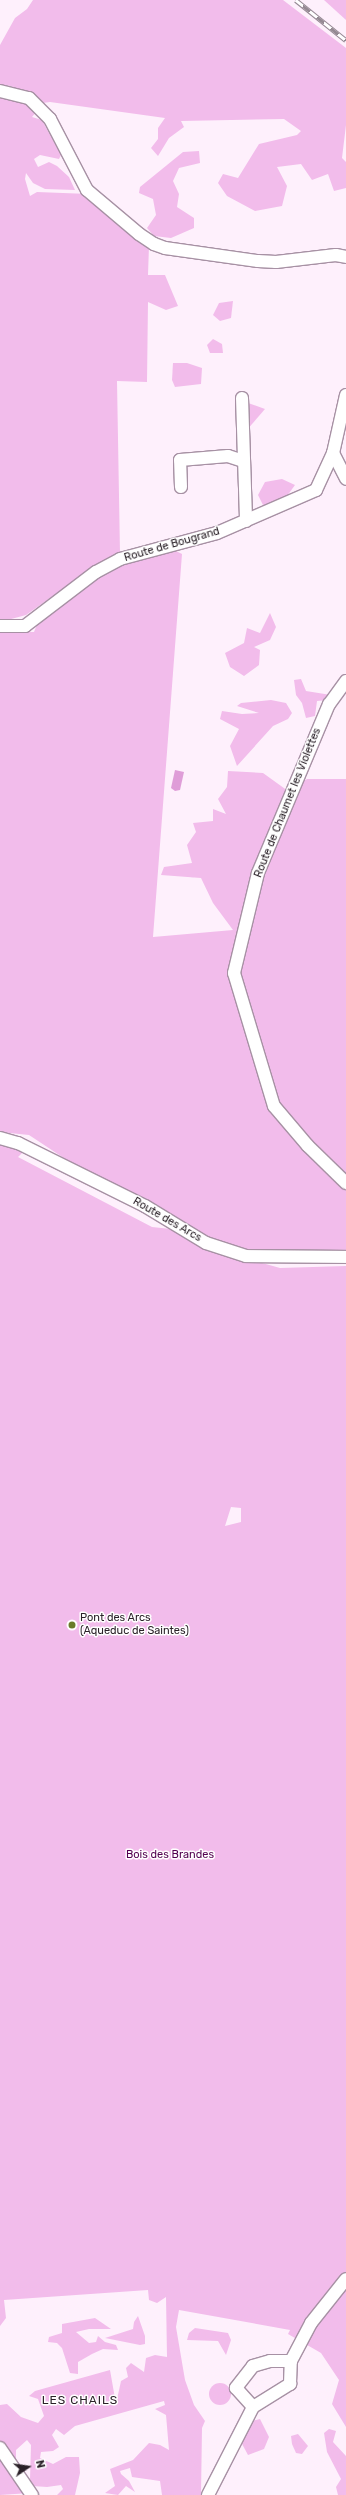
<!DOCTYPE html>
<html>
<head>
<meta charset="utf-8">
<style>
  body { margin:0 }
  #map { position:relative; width:346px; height:2495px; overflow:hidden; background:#fef0fc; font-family:Rubik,sans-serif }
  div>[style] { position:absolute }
  .green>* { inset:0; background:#f2bceb }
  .round { border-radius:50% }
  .water>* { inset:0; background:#df9dd8 }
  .roads { filter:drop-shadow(1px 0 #a791a4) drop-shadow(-1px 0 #a791a4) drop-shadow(0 1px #a791a4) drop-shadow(0 -1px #a791a4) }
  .minor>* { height:12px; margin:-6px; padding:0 6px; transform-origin:6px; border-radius:6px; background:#fff }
  .rail>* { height:4.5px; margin-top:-2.25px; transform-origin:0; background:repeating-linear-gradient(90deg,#fff 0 9px,#958993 0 18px); box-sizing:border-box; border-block:1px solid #958993 }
  .dots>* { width:11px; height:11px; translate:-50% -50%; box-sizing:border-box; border:2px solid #fff; border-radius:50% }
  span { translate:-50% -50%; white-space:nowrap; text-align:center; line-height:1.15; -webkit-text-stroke:3px #fff; paint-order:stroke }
  .street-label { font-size:11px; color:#2a2128 }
  .poi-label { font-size:11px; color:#2a2128 }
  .left { translate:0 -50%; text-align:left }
  .park-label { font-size:11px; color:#530050 }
  .neighbourhood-label { font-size:12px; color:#2a2128; letter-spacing:1px }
  .north { position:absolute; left:8px; top:2447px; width:40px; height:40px; -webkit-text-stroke:3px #fff; paint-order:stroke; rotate:77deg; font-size:11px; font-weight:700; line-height:16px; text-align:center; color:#2a2128 }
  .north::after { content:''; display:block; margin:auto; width:14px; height:18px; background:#2a2128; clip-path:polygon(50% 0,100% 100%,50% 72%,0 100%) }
</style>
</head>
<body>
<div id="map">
  <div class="green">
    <i style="clip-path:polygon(33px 0,283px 0,346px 48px,346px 125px,342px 158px,346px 162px,346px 188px,334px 191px,328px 174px,312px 180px,301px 164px,277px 167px,287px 186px,282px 206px,255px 211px,227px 196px,218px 183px,223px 174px,238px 178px,259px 144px,297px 135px,301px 131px,284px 119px,181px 121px,184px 127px,169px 138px,158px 156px,151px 148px,158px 139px,158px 128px,165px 118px,50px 102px,43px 103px,11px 86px,0 85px,0 45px,15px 18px,27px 9px)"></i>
    <i style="clip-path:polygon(324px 0,346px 0,346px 20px)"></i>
    <i style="clip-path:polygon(0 94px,19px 99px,37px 111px,32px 117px,42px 120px,61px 155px,59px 159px,40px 155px,34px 159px,38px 167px,49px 162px,57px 166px,69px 177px,75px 190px,45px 189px,33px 183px,26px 173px,25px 179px,30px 196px,37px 192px,89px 194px,149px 246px,148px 275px,165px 275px,178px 306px,166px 310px,148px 302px,147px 382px,117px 381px,120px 553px,95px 566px,26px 615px,0 622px)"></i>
    <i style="clip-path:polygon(199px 151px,200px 163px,179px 168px,173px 181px,179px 194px,177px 207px,194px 218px,194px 228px,171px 238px,154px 236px,147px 228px,156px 215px,153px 199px,139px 193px,140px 187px,183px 152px)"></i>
    <i style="clip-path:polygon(233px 301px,231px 318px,220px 321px,213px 315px,219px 303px)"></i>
    <i style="clip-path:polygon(213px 339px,222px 344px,223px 353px,210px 353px,207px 345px)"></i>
    <i style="clip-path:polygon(173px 363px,187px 363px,202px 368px,201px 384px,175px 387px,172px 380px)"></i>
    <i style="clip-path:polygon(248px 403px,265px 409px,246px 431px)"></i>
    <i style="clip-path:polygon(282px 479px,295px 485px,287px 496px,274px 503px,263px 505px,258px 495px,265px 482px)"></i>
    <i style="clip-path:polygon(evenodd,174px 550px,182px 554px,153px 937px,233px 930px,213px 903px,201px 878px,161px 875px,164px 867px,192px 863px,187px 845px,196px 832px,193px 823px,213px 821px,213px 809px,226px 814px,218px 799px,227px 787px,228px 771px,263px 773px,288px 791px,307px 779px,346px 779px,346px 1253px,226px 1253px,280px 1268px,346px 1266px,346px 2427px,332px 2404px,339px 2380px,321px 2353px,288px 2334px,290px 2330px,179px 2310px,176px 2327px,185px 2380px,194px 2405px,205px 2421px,202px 2428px,201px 2495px,162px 2495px,160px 2481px,132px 2477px,130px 2468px,120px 2471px,121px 2474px,129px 2481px,135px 2492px,126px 2486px,118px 2495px,105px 2493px,115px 2486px,110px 2469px,133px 2460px,149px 2443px,160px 2445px,169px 2450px,166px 2415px,155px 2409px,165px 2405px,164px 2401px,75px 2426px,64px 2435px,56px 2429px,52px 2435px,59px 2447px,53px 2451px,41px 2452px,40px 2458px,53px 2464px,66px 2457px,79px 2457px,80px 2473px,75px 2495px,57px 2495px,63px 2489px,61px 2485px,47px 2487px,32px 2486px,30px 2479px,31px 2445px,27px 2440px,16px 2450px,16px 2472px,30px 2493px,0 2495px,0 2405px,7px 2404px,21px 2417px,38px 2423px,44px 2416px,38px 2399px,29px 2396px,35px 2391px,110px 2370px,116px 2404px,121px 2381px,128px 2377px,126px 2368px,131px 2363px,144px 2372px,146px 2358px,155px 2355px,167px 2357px,166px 2297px,157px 2303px,149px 2300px,148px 2290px,4px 2300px,6px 2318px,0 2326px,0 1135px,24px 1151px,18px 1157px,152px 1227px,190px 1231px,76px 1166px,29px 1135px,0 1132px,0 632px,34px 632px,40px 617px,100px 573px,122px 563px,174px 550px,231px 1507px,241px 1508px,241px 1522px,225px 1526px,231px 1507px)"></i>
    <i style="clip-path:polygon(270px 613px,276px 627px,270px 640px,254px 647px,260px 650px,259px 665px,244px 676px,230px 667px,225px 653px,244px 643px,247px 628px,260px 633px)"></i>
    <i style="clip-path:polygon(301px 679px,306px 691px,331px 695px,328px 700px,317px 701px,315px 716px,306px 718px,302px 703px,296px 695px,294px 680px)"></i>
    <i style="clip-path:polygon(271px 700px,286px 703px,292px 713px,288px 719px,273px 726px,237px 766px,230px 746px,239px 729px,220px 719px,222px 711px,242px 714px,259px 713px,237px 706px,241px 703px)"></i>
    <i style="clip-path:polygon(138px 2316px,145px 2336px,145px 2344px,140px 2345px,105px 2338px,133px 2329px,134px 2322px)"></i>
    <i style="clip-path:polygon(95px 2318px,111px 2329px,89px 2329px,76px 2332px,89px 2343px,96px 2342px,98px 2336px,105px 2342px,116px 2345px,118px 2350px,103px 2349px,92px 2354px,78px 2362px,78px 2374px,70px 2373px,62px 2348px,57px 2343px,48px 2342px,49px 2337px,62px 2333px,62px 2324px)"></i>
    <i style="clip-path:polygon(195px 2328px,228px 2333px,231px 2340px,226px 2355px,218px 2341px,187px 2340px,189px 2333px)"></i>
    <i class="round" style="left:209px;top:2383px;width:22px;height:22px"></i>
    <i style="clip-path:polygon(260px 2419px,269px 2437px,264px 2449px,248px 2455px,241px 2442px,252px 2421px)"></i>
    <i style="clip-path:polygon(329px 2429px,336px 2431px,333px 2442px,346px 2456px,346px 2495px,338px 2495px,336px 2487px,341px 2479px,327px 2452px,324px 2433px)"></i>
    <i style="clip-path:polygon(298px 2434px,308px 2446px,302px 2454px,296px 2453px,292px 2444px,291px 2436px)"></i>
  </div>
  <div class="water">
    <i style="clip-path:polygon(175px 770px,184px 772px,180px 790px,175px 791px,171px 788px)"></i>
  </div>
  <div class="roads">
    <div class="minor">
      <i style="left:0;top:91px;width:30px;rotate:14deg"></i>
      <i style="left:29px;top:98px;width:30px;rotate:45deg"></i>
      <i style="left:50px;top:119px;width:80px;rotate:62.5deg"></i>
      <i style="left:87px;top:190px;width:68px;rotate:40.2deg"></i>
      <i style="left:139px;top:234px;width:18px;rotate:34deg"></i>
      <i style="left:154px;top:244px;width:12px;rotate:20deg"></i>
      <i style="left:165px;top:248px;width:94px;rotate:8deg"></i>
      <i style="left:258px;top:261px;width:18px;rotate:3deg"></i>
      <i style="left:276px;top:262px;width:60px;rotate:-6.7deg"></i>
      <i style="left:336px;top:255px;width:10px;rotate:11deg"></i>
      <i style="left:346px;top:395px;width:59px;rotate:102.6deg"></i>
      <i style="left:333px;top:453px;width:29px;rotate:63deg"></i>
      <i style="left:242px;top:398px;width:123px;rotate:88.1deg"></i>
      <i style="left:181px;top:487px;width:27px;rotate:-92deg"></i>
      <i style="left:180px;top:460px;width:48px;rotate:-4.8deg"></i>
      <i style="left:228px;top:456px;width:16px;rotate:18deg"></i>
      <i style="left:0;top:626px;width:25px"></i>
      <i style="left:25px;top:626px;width:89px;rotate:-37.3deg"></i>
      <i style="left:96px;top:572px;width:27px;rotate:-28deg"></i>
      <i style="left:120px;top:559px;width:100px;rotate:-15deg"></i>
      <i style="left:217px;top:533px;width:108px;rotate:-23.5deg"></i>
      <i style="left:316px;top:490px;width:41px;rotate:-65.3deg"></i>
      <i style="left:346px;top:681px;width:29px;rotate:126deg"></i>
      <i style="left:329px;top:704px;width:183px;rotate:112.8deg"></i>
      <i style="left:258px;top:873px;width:103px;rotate:103.5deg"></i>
      <i style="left:234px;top:973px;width:139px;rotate:73.3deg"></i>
      <i style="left:274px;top:1106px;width:52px;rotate:49.6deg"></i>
      <i style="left:308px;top:1146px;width:53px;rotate:44.2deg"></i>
      <i style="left:0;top:1138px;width:19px;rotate:16deg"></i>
      <i style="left:18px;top:1143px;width:142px;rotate:26.4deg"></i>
      <i style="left:145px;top:1206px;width:71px;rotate:31.2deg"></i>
      <i style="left:206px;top:1243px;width:42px;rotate:18deg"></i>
      <i style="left:246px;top:1256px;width:100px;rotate:0.6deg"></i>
      <i style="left:291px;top:2361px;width:43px;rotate:-62.2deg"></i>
      <i style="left:311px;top:2323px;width:56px;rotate:-51.5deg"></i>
      <i style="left:0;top:2448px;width:57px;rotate:55.8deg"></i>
      <i style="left:208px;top:2495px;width:99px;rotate:-62.9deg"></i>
      <i style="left:253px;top:2407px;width:44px;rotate:-31.9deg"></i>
      <i style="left:290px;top:2384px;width:23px;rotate:-88deg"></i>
      <i style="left:291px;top:2361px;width:21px;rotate:180deg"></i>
      <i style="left:270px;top:2361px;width:18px;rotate:164deg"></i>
      <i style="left:253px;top:2366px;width:28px;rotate:128deg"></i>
      <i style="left:236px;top:2388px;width:25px;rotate:48deg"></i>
    </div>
  </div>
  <div class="rail">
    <i style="left:296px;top:0;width:64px;rotate:38.7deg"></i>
  </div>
  <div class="dots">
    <i style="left:72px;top:1625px;background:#6a7c2b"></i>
  </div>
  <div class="street-label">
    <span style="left:172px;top:545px;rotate:-16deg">Route de Bougrand</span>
    <span style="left:288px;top:803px;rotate:-68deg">Route de Chaumet les Violettes</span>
    <span style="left:167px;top:1220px;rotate:30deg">Route des Arcs</span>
  </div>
  <div class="poi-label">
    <span class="left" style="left:80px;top:1625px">Pont des Arcs<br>(Aqueduc de Saintes)</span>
  </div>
  <div class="park-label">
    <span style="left:170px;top:1855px">Bois des Brandes</span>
  </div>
  <div class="neighbourhood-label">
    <span style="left:80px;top:2401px">LES CHAILS</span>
  </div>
  <div class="north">N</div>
</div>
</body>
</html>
